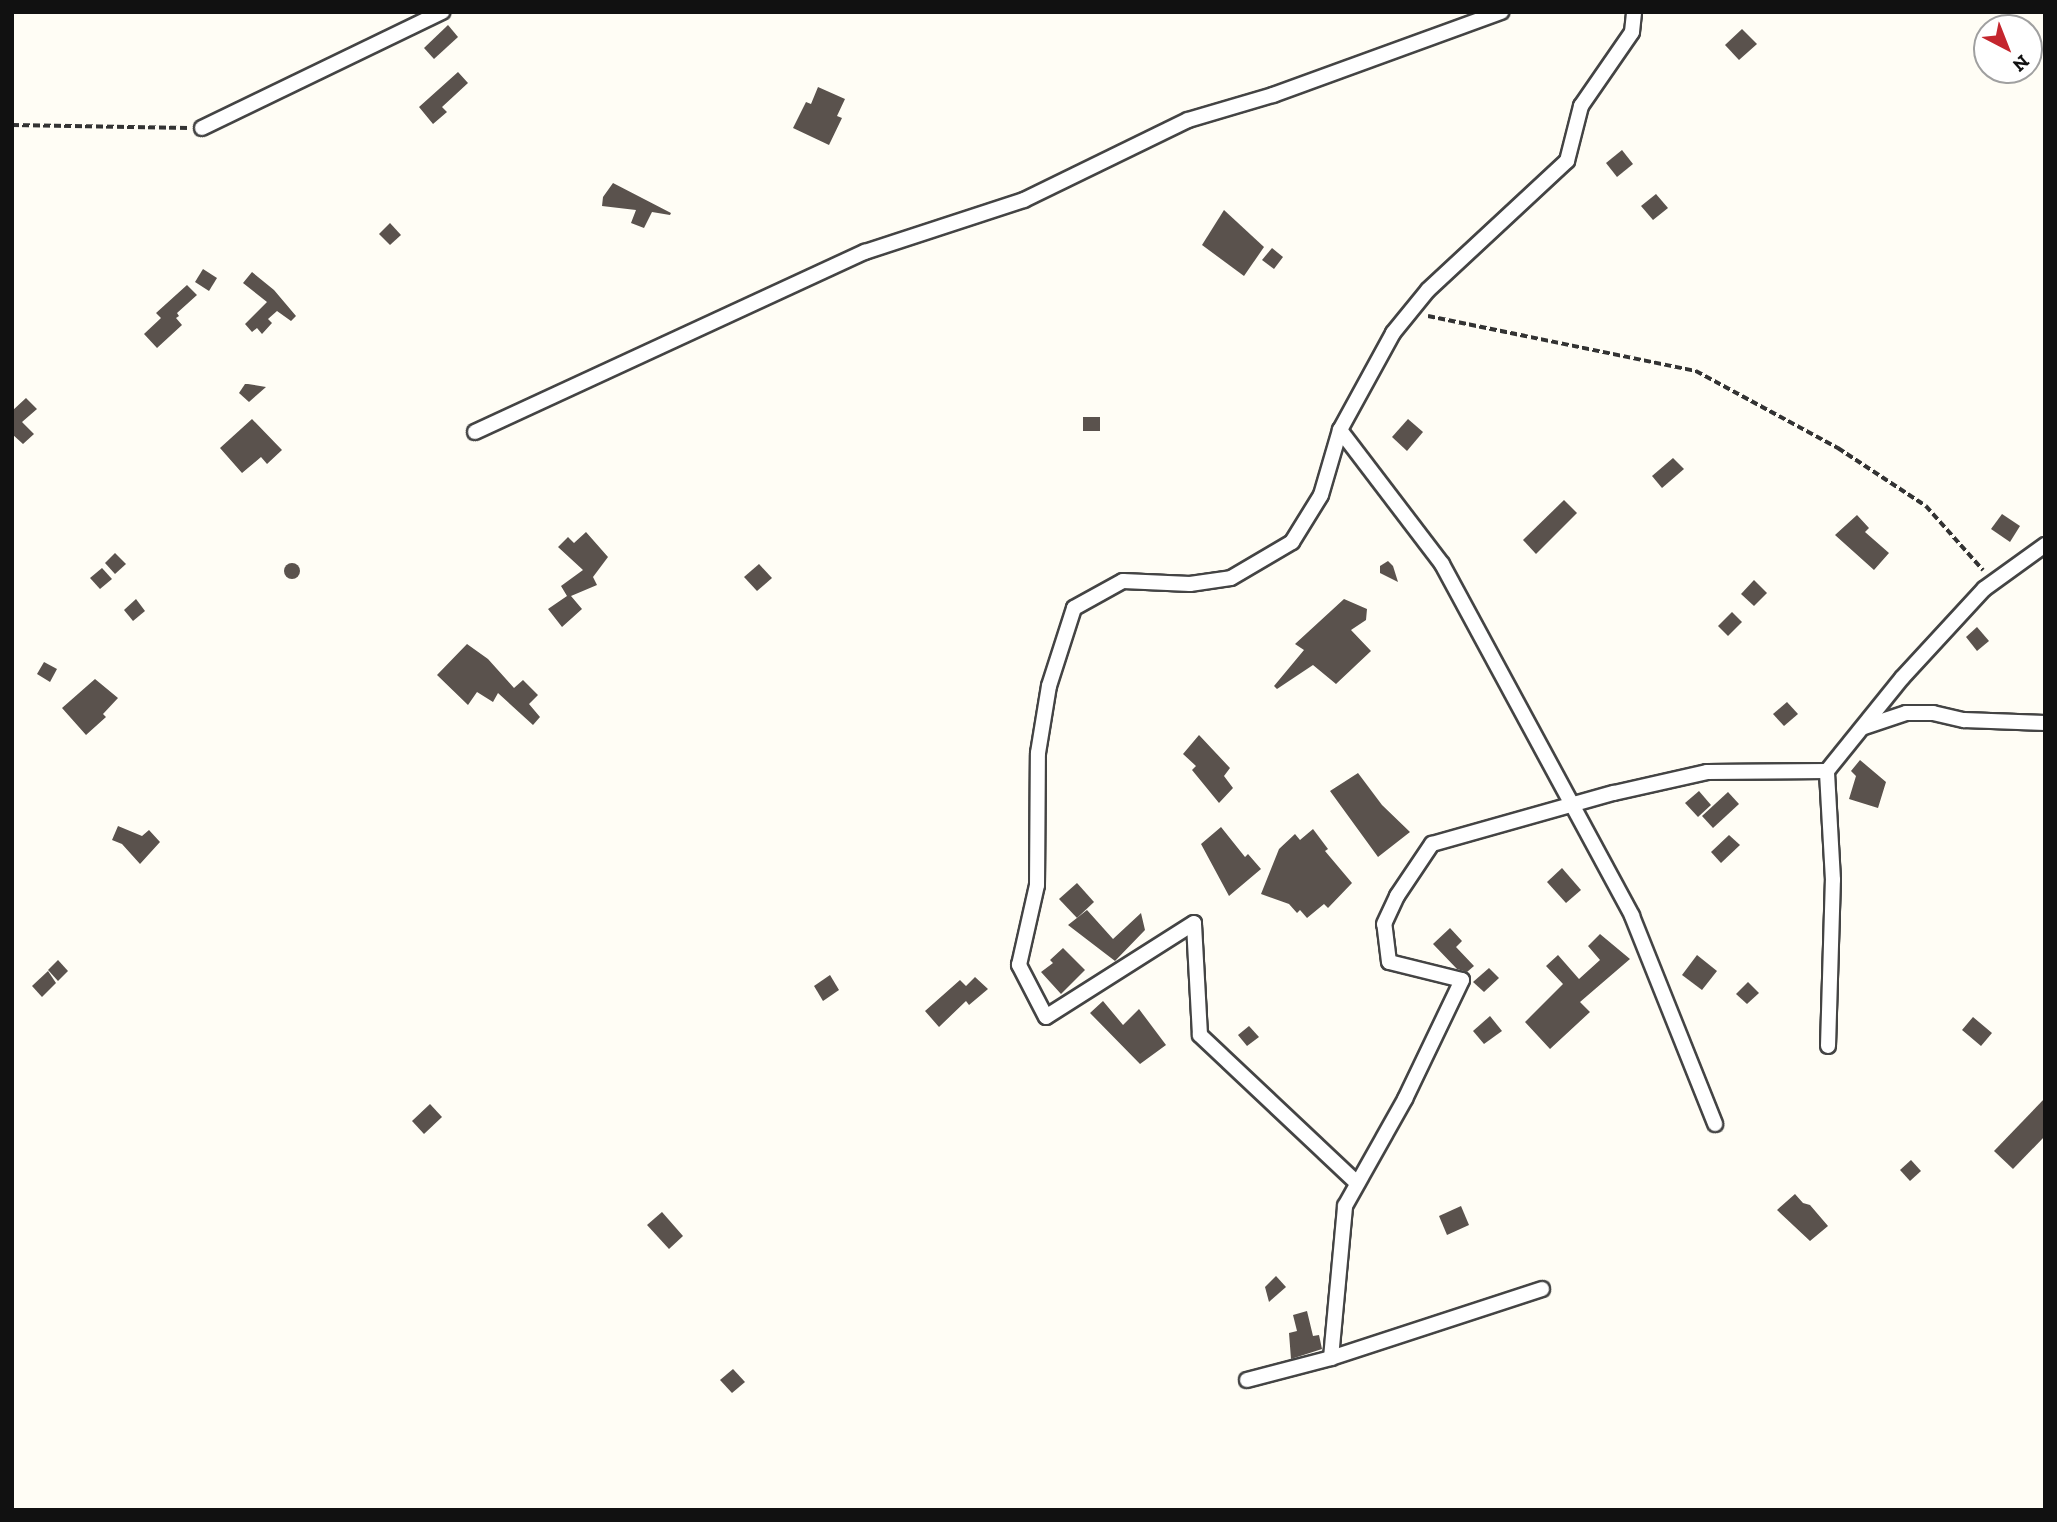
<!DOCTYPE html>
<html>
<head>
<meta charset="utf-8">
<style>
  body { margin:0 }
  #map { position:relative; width:2057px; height:1522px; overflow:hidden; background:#fffdf5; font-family:"Zilla Slab",serif }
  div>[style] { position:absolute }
  .building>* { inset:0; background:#5a524d }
  .round { border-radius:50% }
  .path>* { height:3.5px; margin-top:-1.75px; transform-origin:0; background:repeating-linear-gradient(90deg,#333 0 7px,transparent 0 10.5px) }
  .roads { filter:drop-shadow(2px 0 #444) drop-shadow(-2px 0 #444) drop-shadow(0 2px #444) drop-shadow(0 -2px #444) }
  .street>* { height:14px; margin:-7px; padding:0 7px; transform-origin:7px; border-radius:7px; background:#fff }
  span { translate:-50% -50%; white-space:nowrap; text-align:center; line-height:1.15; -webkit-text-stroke:7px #fff; paint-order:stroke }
  .frame { position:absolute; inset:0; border:14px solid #111; pointer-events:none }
  .north { position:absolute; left:1973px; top:14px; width:70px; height:70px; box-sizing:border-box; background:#fff; border:2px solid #a0a0a0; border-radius:50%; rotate:138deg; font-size:19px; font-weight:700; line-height:28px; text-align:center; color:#111 }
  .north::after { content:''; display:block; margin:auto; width:24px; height:32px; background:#c4262e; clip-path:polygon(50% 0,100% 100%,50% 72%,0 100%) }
</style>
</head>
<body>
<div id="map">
  <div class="building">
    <i style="clip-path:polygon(448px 25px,458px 37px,434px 59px,424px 48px)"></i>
    <i style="clip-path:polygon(1742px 29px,1757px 44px,1739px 60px,1725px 45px)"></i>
    <i style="clip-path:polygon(458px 72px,468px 83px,442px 107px,447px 112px,433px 124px,419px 107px)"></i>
    <i style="clip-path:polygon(818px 87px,845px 99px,837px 116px,842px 118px,829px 145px,793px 128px,806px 102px,811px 104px)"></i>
    <i style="clip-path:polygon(1622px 150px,1633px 164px,1617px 177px,1606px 163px)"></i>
    <i style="clip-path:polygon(613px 183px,671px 213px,670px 215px,652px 212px,644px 228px,631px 223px,636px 210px,602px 206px,603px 197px)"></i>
    <i style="clip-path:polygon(1656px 194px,1668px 208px,1653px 220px,1641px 206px)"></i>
    <i style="clip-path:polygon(1224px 210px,1264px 247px,1244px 276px,1202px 245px)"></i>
    <i style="clip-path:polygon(390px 223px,401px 235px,390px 245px,379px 234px)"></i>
    <i style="clip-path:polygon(1272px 248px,1283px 257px,1274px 269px,1262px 260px)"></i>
    <i style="clip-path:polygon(203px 269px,217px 278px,209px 291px,195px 282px)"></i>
    <i style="clip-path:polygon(252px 272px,274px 290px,296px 316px,291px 321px,277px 311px,268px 319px,272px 323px,262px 334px,257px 328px,252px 332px,245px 324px,267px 302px,243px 283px)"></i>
    <i style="clip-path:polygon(187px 285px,197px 295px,177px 313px,179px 316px,176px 318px,182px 325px,157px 348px,144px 334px,161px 318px,156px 313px)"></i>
    <i style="clip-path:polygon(245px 384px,248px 384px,266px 387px,249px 402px,239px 393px)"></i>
    <i style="clip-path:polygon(26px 398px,37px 409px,22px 422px,34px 434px,23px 444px,12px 434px,12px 411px)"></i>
    <i style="clip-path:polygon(1083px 417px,1100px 417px,1100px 431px,1083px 431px)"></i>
    <i style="clip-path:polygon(252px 419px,282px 450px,267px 464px,261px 457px,242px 473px,220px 448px)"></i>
    <i style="clip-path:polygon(1408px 419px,1423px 432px,1407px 451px,1392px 437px)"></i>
    <i style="clip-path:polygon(1673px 458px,1684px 469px,1662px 488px,1652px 476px)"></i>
    <i style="clip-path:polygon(1564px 500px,1577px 513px,1536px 554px,1523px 540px)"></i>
    <i style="clip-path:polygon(2002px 514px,2020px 526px,2010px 542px,1991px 529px)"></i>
    <i style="clip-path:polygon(1857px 515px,1869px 528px,1865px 532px,1889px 553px,1874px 570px,1835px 535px)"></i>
    <i style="clip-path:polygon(586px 532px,608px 557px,593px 577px,597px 585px,571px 596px,582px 609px,562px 627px,548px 609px,567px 596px,561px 586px,583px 570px,558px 547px,568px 537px,574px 543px)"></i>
    <i style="clip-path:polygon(115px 553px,126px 564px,115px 574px,105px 563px)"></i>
    <i style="clip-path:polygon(1388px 561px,1393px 566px,1398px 582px,1380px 573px,1380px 566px)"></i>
    <i class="round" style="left:284px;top:563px;width:16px;height:16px"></i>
    <i style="clip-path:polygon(759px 564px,772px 578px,757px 591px,744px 577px)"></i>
    <i style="clip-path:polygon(102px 568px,112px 579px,100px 589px,90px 578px)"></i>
    <i style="clip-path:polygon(1754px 580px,1767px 593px,1754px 606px,1741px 594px)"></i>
    <i style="clip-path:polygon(136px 599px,145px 611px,133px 621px,124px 610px)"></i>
    <i style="clip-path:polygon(1344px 599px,1367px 609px,1366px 620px,1351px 630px,1371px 651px,1336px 684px,1313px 665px,1277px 689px,1274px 686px,1304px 650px,1295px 644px)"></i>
    <i style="clip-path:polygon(1732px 612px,1742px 622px,1728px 636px,1718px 626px)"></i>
    <i style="clip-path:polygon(1977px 627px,1989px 641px,1977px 651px,1966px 637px)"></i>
    <i style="clip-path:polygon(467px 644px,488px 659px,514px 688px,523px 680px,538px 695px,529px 704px,540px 717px,533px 725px,498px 693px,493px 702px,477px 692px,468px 705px,437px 675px)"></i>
    <i style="clip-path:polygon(44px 662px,57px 669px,50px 682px,37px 674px)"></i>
    <i style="clip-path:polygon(95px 679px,118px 698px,103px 714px,106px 717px,86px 735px,62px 708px)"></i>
    <i style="clip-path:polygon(1787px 702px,1798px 714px,1784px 726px,1773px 714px)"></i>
    <i style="clip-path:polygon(1199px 735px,1230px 768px,1224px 776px,1233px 788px,1219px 803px,1192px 770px,1196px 766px,1183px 754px)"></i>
    <i style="clip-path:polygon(1860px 760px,1886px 782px,1878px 808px,1849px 799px,1856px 776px,1851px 771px)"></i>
    <i style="clip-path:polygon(1358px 773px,1382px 805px,1410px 832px,1378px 857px,1330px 791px)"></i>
    <i style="clip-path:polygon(1699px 791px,1711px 805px,1698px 817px,1685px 803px)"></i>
    <i style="clip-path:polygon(1728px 792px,1739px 804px,1713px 828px,1702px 816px)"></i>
    <i style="clip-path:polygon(118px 826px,142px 836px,149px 830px,160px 842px,140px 864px,122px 844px,112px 840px)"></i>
    <i style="clip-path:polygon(1221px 827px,1245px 857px,1248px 854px,1261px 869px,1229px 896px,1201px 844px)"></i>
    <i style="clip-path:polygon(1313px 829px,1328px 849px,1325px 851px,1352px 883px,1328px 908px,1324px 904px,1307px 918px,1300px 910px,1297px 913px,1289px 904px,1261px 894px,1279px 849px,1295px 834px,1300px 840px)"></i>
    <i style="clip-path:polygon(1729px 835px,1740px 845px,1721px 863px,1711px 852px)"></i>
    <i style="clip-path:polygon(1562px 868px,1581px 890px,1566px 903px,1547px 882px)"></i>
    <i style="clip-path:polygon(1077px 883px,1094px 902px,1077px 918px,1059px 899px)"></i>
    <i style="clip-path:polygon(1087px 910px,1113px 939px,1141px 913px,1145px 930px,1115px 961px,1068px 925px)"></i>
    <i style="clip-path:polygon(1450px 928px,1462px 941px,1456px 947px,1474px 966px,1467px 972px,1457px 969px,1433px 944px)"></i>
    <i style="clip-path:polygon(1600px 934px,1630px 959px,1580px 1002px,1590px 1012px,1550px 1049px,1525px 1022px,1563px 984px,1546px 966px,1558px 955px,1579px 979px,1600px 960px,1588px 946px)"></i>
    <i style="clip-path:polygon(1063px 948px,1085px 970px,1061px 994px,1041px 972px,1053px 963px,1050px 960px)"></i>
    <i style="clip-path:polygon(1697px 955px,1717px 971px,1702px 990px,1682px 975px)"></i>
    <i style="clip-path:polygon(58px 960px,68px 971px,58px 981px,48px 970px)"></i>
    <i style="clip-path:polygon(1489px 968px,1499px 978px,1484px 992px,1473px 982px)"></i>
    <i style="clip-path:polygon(48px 971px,56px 983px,42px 997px,32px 986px)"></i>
    <i style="clip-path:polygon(830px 975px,839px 990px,823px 1001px,814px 986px)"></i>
    <i style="clip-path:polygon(975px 977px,988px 989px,969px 1005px,966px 1001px,939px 1027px,925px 1011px,960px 980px,966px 986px)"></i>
    <i style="clip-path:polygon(1748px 982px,1759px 993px,1747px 1004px,1736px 994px)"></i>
    <i style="clip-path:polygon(1103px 1001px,1123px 1025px,1139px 1009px,1166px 1045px,1140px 1064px,1090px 1013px)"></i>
    <i style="clip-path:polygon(1490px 1016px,1502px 1031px,1484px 1044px,1473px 1031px)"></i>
    <i style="clip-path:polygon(1973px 1017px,1992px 1033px,1981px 1046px,1962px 1030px)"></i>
    <i style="clip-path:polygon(1249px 1026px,1259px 1037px,1247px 1046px,1238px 1035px)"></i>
    <i style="clip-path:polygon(2045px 1098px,2045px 1136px,2013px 1169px,1994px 1151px)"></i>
    <i style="clip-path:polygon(430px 1104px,442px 1117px,424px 1134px,412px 1121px)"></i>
    <i style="clip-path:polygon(1911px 1160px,1921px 1171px,1910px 1181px,1900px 1170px)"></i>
    <i style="clip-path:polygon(1795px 1194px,1803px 1203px,1810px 1205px,1828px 1226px,1810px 1241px,1777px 1210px)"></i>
    <i style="clip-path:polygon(1461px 1206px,1469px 1225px,1447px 1235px,1439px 1216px)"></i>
    <i style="clip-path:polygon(662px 1212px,683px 1236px,669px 1249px,647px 1225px)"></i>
    <i style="clip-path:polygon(1276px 1276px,1286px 1287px,1269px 1302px,1265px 1287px)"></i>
    <i style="clip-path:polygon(1307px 1311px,1313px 1336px,1319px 1335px,1322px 1349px,1291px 1359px,1289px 1333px,1297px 1331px,1293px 1315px)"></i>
    <i style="clip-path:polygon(733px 1369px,745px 1382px,732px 1393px,720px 1380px)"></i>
  </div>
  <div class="path">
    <i style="left:12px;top:125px;width:177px;rotate:1deg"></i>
    <i style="left:1428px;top:316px;width:274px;rotate:11.6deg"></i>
    <i style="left:1696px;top:371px;width:162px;rotate:28.5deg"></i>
    <i style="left:1838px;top:448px;width:105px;rotate:33.4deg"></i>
    <i style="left:1926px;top:506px;width:86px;rotate:48.3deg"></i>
  </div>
  <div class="roads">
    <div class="street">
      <i style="left:202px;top:128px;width:267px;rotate:-25.8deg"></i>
      <i style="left:1340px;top:430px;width:168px;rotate:52.7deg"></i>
      <i style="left:1442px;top:564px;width:400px;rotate:61.6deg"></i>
      <i style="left:1632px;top:916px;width:224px;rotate:68.2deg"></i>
      <i style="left:475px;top:432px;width:430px;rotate:-24.8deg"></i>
      <i style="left:865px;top:252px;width:167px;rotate:-18.1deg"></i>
      <i style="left:1024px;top:200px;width:182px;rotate:-26deg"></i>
      <i style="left:1188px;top:120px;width:89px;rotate:-16.4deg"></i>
      <i style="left:1273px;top:95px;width:243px;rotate:-20deg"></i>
      <i style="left:1864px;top:727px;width:44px;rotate:-18.4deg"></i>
      <i style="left:1906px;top:713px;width:27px"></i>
      <i style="left:1933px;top:713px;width:32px;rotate:13deg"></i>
      <i style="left:1964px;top:720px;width:81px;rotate:2.1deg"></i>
      <i style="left:1828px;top:1046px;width:166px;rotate:-88.3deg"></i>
      <i style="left:1833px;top:880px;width:109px;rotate:-93.2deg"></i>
      <i style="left:1827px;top:771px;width:119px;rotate:-51.1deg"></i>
      <i style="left:1902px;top:678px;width:121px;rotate:-47.3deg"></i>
      <i style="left:1984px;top:589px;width:75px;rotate:-35.8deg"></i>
      <i style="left:1357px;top:1183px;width:216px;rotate:-136.7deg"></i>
      <i style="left:1200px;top:1035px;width:112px;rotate:-93.1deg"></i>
      <i style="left:1194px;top:923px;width:175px;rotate:147.6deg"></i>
      <i style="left:1046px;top:1017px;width:59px;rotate:-117.4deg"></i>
      <i style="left:1019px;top:965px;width:82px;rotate:-77.3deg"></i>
      <i style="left:1037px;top:885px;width:132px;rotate:-89.6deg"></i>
      <i style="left:1038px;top:753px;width:68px;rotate:-80.7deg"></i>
      <i style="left:1049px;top:686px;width:82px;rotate:-72.2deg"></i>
      <i style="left:1074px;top:608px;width:56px;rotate:-28.9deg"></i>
      <i style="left:1123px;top:581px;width:67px;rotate:2.6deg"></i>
      <i style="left:1190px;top:584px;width:41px;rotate:-8.3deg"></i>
      <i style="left:1231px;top:578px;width:71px;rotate:-30.5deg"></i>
      <i style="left:1292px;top:542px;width:55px;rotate:-58.3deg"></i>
      <i style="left:1321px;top:495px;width:68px;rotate:-73.7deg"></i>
      <i style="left:1340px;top:430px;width:111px;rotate:-61.3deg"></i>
      <i style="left:1393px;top:333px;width:55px;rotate:-50.9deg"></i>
      <i style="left:1428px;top:290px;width:190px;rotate:-42.9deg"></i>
      <i style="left:1567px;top:161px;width:57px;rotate:-75.7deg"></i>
      <i style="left:1581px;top:106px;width:90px;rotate:-55.4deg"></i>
      <i style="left:1632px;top:32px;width:20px;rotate:-84deg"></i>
      <i style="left:1542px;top:1289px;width:222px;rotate:161.9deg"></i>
      <i style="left:1331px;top:1358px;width:153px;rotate:-84.7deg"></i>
      <i style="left:1345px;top:1206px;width:123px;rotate:-60.7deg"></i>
      <i style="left:1405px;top:1099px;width:132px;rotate:-64.4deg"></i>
      <i style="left:1462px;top:980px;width:75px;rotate:-166.1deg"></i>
      <i style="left:1389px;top:962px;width:38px;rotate:-97deg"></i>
      <i style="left:1384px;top:924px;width:31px;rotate:-65deg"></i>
      <i style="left:1397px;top:896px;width:63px;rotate:-56.1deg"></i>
      <i style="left:1432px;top:844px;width:189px;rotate:-15.7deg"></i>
      <i style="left:1614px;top:793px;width:95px;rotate:-12.7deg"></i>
      <i style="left:1707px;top:772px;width:120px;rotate:-0.5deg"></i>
      <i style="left:1247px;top:1380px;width:87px;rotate:-14.7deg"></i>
    </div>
  </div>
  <div class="frame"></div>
  <div class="north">N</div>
</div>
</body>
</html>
